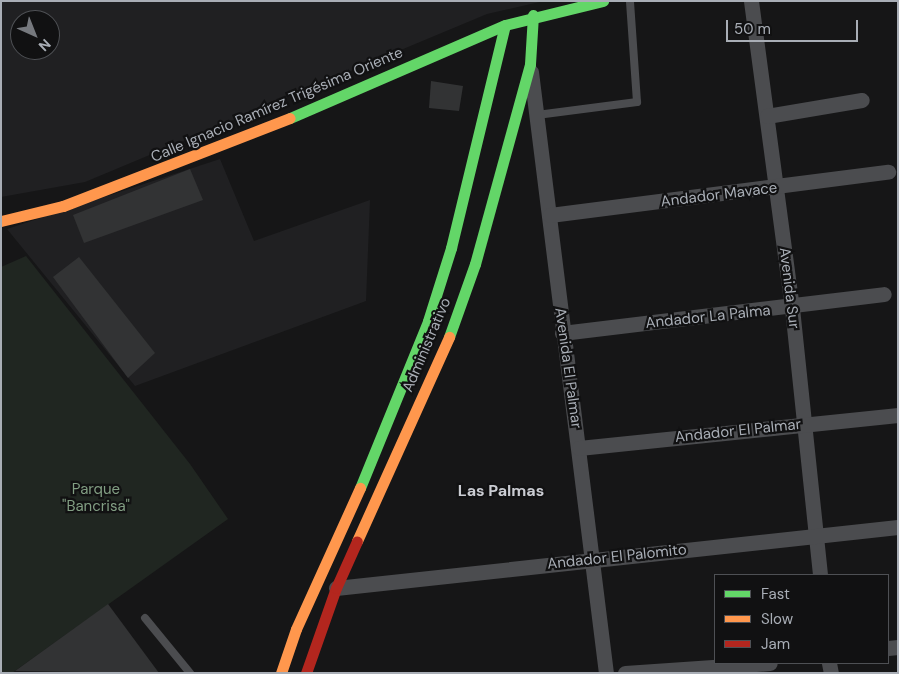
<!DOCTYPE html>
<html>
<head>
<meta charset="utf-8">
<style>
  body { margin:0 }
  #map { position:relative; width:899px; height:674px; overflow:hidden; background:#161617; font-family:"DM Sans",sans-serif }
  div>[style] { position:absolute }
  .built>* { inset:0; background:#202022 }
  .green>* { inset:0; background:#202621 }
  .building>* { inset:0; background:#323334 }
  .lane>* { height:8px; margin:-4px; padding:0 4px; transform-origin:4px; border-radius:4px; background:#4b4c4f }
  .street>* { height:15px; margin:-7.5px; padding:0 7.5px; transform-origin:7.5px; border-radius:7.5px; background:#4b4c4f }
  .fast>* { height:11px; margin:-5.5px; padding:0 5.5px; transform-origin:5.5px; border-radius:5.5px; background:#63d668 }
  .slow>* { height:11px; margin:-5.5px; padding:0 5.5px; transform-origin:5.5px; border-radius:5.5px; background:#ff974d }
  .jam>* { height:11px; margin:-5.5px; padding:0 5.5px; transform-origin:5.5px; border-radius:5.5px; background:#b3261e }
  span { translate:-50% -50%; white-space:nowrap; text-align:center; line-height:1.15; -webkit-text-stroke:4.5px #111112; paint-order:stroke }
  .street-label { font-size:15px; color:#a9aeb6 }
  .park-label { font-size:15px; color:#829e83 }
  .neighbourhood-label { font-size:16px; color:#caccd2; font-weight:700 }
  .frame { position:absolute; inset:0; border:2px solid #a9aeb6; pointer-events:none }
  .legend { position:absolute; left:714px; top:574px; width:175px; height:90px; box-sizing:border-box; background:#111112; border:1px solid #4e5054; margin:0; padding:6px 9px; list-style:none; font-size:15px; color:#a9aeb6 }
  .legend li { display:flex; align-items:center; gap:10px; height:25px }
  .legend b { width:25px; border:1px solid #4e5054 }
  .north { position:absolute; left:10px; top:10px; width:50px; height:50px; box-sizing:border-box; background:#111112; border:1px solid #4e5054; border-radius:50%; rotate:136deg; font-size:14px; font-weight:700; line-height:20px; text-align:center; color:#a9aeb6 }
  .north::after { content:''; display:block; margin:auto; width:18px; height:22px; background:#76797e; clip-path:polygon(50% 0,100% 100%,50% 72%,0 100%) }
  .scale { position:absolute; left:726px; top:20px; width:132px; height:22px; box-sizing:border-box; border:2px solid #a9aeb6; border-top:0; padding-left:6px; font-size:15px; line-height:18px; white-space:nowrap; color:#a9aeb6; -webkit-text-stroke:4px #111112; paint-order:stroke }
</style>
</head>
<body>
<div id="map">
  <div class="built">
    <i style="clip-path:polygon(evenodd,1px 1px,544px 1px,487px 14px,85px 182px,1px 197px,1px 1px,20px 20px,50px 20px,50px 50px,20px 50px,20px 20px)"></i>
    <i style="clip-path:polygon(220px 159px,254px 241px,370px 200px,366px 301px,135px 386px,7px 229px)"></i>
  </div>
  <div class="green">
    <i style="clip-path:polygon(26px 256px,190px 464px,228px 519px,12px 673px,1px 673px,1px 267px)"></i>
  </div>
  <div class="building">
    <i style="clip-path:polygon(431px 81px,463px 86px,459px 111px,429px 108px)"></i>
    <i style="clip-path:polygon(190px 169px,203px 200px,84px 243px,73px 215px)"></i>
    <i style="clip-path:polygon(79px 257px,155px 353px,128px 378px,53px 277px)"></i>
    <i style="clip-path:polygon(108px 604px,159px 673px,15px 671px)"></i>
  </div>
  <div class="lane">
    <i style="left:537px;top:115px;width:101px;rotate:-7.4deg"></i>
    <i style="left:637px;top:102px;width:101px;rotate:-94deg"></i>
    <i style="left:145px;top:618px;width:71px;rotate:50.7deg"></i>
  </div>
  <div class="street">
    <i style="left:751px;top:1px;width:310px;rotate:82.4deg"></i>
    <i style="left:792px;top:308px;width:268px;rotate:84deg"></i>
    <i style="left:531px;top:72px;width:606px;rotate:82.89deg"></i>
    <i style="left:767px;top:116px;width:96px;rotate:-9.6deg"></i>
    <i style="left:550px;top:215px;width:341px;rotate:-7.3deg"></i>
    <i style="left:562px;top:333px;width:324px;rotate:-6.9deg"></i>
    <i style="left:579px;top:448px;width:321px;rotate:-5.9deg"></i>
    <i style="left:336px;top:588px;width:565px;rotate:-6.19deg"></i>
    <i style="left:888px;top:648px;width:10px;rotate:-6deg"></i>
    <i style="left:829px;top:663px;width:10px;rotate:79deg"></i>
    <i style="left:625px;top:673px;width:145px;rotate:-3.9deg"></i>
  </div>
  <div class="fast">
    <i style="left:290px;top:118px;width:234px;rotate:-23.4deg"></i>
    <i style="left:505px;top:25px;width:101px;rotate:-13.8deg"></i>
    <i style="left:449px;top:337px;width:77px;rotate:-70.4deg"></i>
    <i style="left:475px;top:264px;width:207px;rotate:-74.6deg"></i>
    <i style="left:530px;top:64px;width:49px;rotate:-86.5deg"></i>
    <i style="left:360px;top:488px;width:180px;rotate:-67.8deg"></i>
    <i style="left:428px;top:321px;width:77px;rotate:-72.5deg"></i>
    <i style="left:451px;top:248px;width:229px;rotate:-76.4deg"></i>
  </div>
  <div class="slow">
    <i style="left:1px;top:221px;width:64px;rotate:-13.6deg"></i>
    <i style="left:63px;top:206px;width:243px;rotate:-21.2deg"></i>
    <i style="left:357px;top:541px;width:224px;rotate:-65.7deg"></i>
    <i style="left:281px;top:673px;width:46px;rotate:-71.2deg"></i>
    <i style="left:296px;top:629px;width:155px;rotate:-65.6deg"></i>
  </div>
  <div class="jam">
    <i style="left:306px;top:673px;width:90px;rotate:-70.6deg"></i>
    <i style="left:336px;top:588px;width:51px;rotate:-65.9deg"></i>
  </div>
  <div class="street-label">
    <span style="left:277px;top:105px;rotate:-23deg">Calle Ignacio Ramírez Trigésima Oriente</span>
    <span style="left:719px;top:195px;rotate:-7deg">Andador Mavace</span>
    <span style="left:789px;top:288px;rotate:83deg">Avenida Sur</span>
    <span style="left:708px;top:317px;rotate:-6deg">Andador La Palma</span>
    <span style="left:427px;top:345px;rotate:-67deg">Administrativo</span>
    <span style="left:568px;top:368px;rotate:82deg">Avenida El Palmar</span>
    <span style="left:738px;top:431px;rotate:-6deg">Andador El Palmar</span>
    <span style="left:617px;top:557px;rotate:-6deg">Andador El Palomito</span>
  </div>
  <div class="park-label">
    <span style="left:96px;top:498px">Parque<br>"Bancrisa"</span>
  </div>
  <div class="neighbourhood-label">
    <span style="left:501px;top:491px">Las Palmas</span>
  </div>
  <div class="frame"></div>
  <ul class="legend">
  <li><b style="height:6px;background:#63d668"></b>Fast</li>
  <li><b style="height:6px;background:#ff974d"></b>Slow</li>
  <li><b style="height:6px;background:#b3261e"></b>Jam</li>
  </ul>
  <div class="north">N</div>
  <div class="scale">50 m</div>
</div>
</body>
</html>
